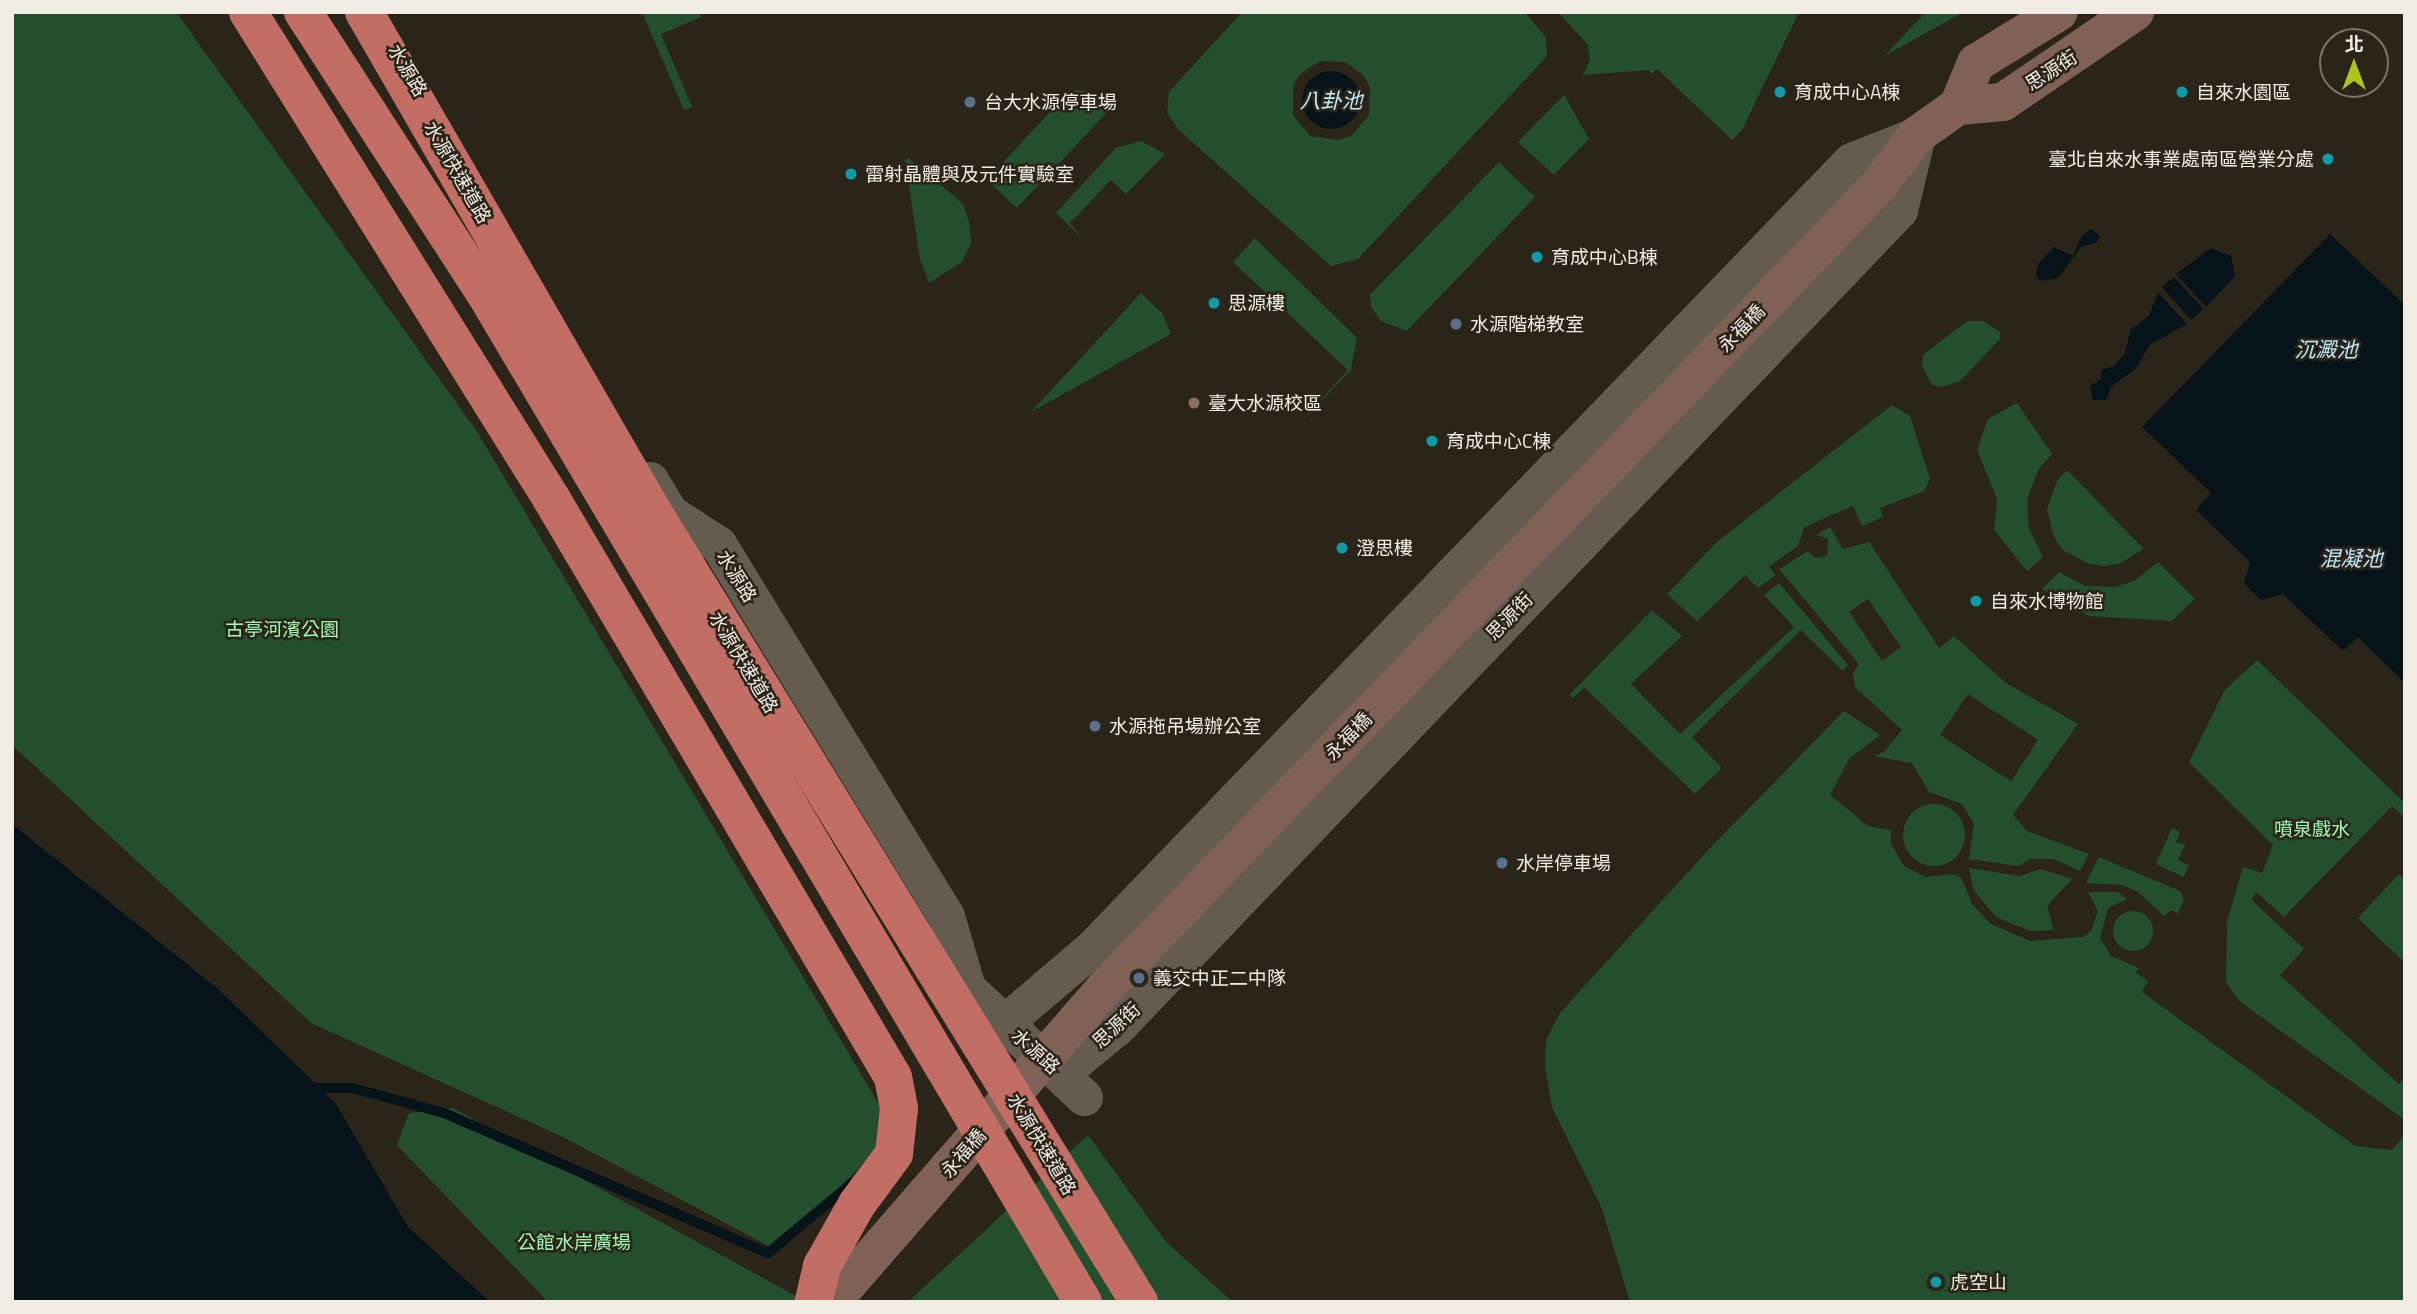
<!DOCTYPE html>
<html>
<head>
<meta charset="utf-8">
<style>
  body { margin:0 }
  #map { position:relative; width:2417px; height:1314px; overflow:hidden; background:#2b2418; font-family:"Titillium Web","Noto Sans TC",sans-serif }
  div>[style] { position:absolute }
  .green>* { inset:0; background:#234f2f }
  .round { border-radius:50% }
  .water>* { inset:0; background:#061318 }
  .stream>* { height:10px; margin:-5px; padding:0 5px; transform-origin:5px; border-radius:5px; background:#061318 }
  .street>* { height:37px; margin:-18.5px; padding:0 18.5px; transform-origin:18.5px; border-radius:18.5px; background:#645c4f }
  .secondary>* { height:38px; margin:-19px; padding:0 19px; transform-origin:19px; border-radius:19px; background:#806155 }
  .highway>* { height:38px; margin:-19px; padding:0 19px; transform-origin:19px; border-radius:19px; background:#c36e64 }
  .dots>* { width:19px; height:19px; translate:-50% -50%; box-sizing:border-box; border:4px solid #2b2418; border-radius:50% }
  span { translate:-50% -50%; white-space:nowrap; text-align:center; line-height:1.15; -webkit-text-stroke:5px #2b2418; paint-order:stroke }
  .street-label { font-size:19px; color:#f1ede5 }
  .poi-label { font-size:19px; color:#f1ede5 }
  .left { translate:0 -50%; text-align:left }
  .right { translate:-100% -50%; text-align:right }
  .park-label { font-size:19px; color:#9cfcb4 }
  .water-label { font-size:21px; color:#bdecfe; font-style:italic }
  .frame { position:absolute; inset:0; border:14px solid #f1ede5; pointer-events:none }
  .north { position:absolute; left:2319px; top:28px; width:70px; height:70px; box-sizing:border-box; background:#2b2418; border:2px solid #7a746a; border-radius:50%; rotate:0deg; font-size:19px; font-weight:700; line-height:28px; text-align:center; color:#f1ede5 }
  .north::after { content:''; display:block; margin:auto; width:24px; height:32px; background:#acc613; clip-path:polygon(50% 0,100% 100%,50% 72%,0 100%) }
</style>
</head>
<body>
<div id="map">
  <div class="green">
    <i style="clip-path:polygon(12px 12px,176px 12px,476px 430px,895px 1131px,778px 1251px,563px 1137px,311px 1023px,12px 745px)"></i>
    <i style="clip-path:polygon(642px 12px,699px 12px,701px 17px,661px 34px,692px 107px,684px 110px)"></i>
    <i style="clip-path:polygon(evenodd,1242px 12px,1524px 12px,1546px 37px,1547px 56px,1358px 259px,1331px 266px,1179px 130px,1167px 113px,1169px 92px,1242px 12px,1320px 61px,1345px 62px,1364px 76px,1370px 87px,1369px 115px,1351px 136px,1338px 140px,1310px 136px,1293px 115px,1293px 86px,1299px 75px,1320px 61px)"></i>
    <i style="clip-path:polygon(1558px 12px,1799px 12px,1742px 130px,1732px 140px,1657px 69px,1651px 74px,1649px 70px,1583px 75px,1590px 60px,1588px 45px)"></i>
    <i style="clip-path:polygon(1926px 12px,1964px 12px,1884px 56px)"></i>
    <i style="clip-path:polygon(1077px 90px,1086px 91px,1109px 110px,1017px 208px,993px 186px,993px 173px,1068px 93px)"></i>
    <i style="clip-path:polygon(1564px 95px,1589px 139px,1554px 175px,1518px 142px)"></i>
    <i style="clip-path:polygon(1141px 141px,1165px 154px,1126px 194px,1111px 180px,1070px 223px,1083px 239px,1056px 213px,1116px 148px)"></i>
    <i style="clip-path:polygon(909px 158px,963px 204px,969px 221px,971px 243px,962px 262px,929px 283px,920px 259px,905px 160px)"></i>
    <i style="clip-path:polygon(1499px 162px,1535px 197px,1407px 331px,1381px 321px,1371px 307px,1370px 295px)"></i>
    <i style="clip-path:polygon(1255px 238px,1357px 338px,1351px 370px,1290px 433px,1348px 370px,1233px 262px)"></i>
    <i style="clip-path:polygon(1141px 293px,1162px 313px,1171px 334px,1031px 412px)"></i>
    <i style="clip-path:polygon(1967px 321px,1984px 321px,2000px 332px,2000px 339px,1960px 381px,1942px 387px,1932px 385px,1922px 366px,1923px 355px)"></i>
    <i style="clip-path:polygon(2017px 403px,2052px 454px,2038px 470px,2027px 499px,2029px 529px,2043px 557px,2027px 571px,1994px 530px,1997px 499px,1977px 450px,1988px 419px)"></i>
    <i style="clip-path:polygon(1892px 405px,1910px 416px,1930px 479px,1924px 491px,1880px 508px,1883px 517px,1862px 526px,1853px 506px,1811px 524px,1804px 528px,1798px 546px,1769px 566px,1776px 575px,1758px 588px,1745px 575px,1697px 621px,1667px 594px,1718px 541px)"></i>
    <i style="clip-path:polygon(2067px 470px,2144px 549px,2119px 564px,2104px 566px,2089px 564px,2063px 550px,2054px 537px,2047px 509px,2057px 481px)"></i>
    <i style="clip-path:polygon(evenodd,1830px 527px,1843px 549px,1869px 542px,1939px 648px,1954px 636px,2006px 683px,2078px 724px,2013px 815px,2027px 831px,2089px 854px,2080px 871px,2054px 859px,2031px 859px,2018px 866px,1969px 859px,1974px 824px,1962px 804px,1929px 792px,1912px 763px,1874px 756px,1885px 751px,1902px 730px,1855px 687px,1853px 673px,1859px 664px,1779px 569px,1808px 551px,1815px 558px,1827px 556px,1828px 539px,1817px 535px,1806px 541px,1830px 527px,1868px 599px,1901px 647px,1882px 661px,1849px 612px,1868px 599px,1830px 527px,1968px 694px,2038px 740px,2011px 781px,1940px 735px,1968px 694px)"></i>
    <i style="clip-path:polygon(2158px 562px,2195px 599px,2172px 621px,2089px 616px,2042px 589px,2059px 572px,2085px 586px,2115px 587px,2134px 581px)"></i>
    <i style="clip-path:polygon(1779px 583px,1848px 665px,1843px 671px,1801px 630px,1692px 737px,1722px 768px,1695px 794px,1584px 687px,1573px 698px,1569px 695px,1652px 610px,1682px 636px,1631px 684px,1680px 734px,1794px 627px,1764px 595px)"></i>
    <i style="clip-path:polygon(2257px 660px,2405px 803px,2405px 818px,2392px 806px,2284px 917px,2256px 892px,2252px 900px,2304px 949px,2280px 975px,2399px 1084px,2405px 1078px,2405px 1120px,2239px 1001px,2226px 982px,2227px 922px,2243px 867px,2262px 873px,2273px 845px,2189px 762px,2224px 691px)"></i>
    <i style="clip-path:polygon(1844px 711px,1880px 735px,1849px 759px,1830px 795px,1868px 826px,1891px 830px,1891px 844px,1904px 866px,1926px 877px,1952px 874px,1961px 877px,1972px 904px,1991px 924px,2030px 941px,2083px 937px,2091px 931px,2098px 911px,2088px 892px,2118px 892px,2127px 899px,2108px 908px,2100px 938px,2111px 956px,2139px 968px,2136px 973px,2148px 981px,2142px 992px,2355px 1146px,2392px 1150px,2405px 1134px,2405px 1302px,1630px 1302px,1602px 1209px,1552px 1107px,1545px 1068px,1546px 1040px,1560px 1013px,1709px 849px)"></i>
    <i class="round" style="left:1903px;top:804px;width:62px;height:62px"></i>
    <i style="clip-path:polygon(2172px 828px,2180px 832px,2176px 842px,2185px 845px,2178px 860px,2189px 865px,2184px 877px,2156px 864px)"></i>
    <i style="clip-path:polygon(2099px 857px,2180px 891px,2184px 899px,2178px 914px,2172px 910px,2164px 916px,2138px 892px,2123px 885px,2086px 883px)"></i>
    <i style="clip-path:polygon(1969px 868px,2019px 876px,2041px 869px,2072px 879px,2047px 906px,2054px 930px,2030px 931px,1996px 917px,1973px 889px)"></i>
    <i style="clip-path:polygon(2399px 874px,2405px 879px,2405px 963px,2358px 918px)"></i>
    <i class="round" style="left:2113px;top:911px;width:40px;height:40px"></i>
    <i style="clip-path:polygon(453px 1108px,807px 1302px,548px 1302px,397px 1145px,409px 1113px)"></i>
    <i style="clip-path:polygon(1088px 1135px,1166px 1242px,1233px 1302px,908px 1302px)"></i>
  </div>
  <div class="water">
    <i class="round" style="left:1302px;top:71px;width:58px;height:58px"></i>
    <i style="clip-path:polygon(2091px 229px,2100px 236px,2097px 242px,2081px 247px,2058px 278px,2041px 281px,2036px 276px,2038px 264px,2054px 247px,2073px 256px,2081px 237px)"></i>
    <i style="clip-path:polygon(2330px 234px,2405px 305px,2405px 683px,2358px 637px,2343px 651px,2283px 594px,2261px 600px,2244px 584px,2250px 562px,2196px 510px,2211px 493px,2142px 427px)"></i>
    <i style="clip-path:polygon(2211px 248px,2231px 256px,2235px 276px,2206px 307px,2176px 274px)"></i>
    <i style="clip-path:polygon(2174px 277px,2203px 309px,2191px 320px,2162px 287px)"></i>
    <i style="clip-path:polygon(2158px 292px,2187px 324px,2150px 345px,2136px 368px,2111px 387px,2106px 400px,2093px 400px,2090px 386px,2101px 379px,2101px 370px,2114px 366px,2125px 353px,2131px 329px,2149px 316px)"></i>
    <i style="clip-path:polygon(12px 824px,218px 989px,336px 1104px,408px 1227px,490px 1302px,12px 1302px)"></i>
  </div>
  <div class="stream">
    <i style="left:307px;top:1088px;width:45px"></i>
    <i style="left:352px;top:1088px;width:95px;rotate:15.2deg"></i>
    <i style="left:444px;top:1113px;width:353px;rotate:23.4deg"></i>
    <i style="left:768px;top:1253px;width:109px;rotate:-39.8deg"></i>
  </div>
  <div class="street">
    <i style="left:650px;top:480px;width:39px;rotate:59deg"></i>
    <i style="left:670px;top:513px;width:57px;rotate:32.9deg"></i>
    <i style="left:718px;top:544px;width:436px;rotate:58.5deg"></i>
    <i style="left:946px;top:916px;width:75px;rotate:73.7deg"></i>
    <i style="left:967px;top:988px;width:160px;rotate:43deg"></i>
    <i style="left:1004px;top:1023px;width:116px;rotate:-40.4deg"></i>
    <i style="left:1092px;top:948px;width:1093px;rotate:-46.04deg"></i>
    <i style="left:1851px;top:161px;width:71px;rotate:-21.5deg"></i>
    <i style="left:1061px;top:1073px;width:72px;rotate:-39.4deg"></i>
    <i style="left:1117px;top:1027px;width:1131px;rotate:-46.25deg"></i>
    <i style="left:1899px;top:210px;width:77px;rotate:-76.5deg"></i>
  </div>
  <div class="secondary">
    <i style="left:1958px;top:106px;width:47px;rotate:-67.3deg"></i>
    <i style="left:1976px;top:63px;width:97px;rotate:-31.6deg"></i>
    <i style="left:832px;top:1302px;width:415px;rotate:-49deg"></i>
    <i style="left:1104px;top:989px;width:1117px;rotate:-46.05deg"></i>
    <i style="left:1879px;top:185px;width:63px;rotate:-52.8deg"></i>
    <i style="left:1917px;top:135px;width:50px;rotate:-35.3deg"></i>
    <i style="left:1958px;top:106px;width:45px;rotate:-5.1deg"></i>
    <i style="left:2003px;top:102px;width:160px;rotate:-34.3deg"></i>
  </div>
  <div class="highway">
    <i style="left:248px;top:12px;width:573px;rotate:58.06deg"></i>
    <i style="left:551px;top:498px;width:672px;rotate:59.43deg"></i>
    <i style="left:893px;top:1077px;width:32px;rotate:79deg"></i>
    <i style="left:899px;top:1108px;width:46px;rotate:96.2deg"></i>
    <i style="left:894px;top:1154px;width:62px;rotate:126.5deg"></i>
    <i style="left:857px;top:1204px;width:71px;rotate:119.4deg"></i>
    <i style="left:822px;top:1266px;width:37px;rotate:103deg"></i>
    <i style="left:303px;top:12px;width:335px;rotate:57.1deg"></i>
    <i style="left:485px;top:293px;width:1173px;rotate:59.35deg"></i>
    <i style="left:364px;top:12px;width:578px;rotate:59.97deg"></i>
    <i style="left:653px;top:512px;width:928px;rotate:58.4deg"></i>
  </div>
  <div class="dots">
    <i style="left:1780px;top:92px;background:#0f9aa8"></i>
    <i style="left:2182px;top:92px;background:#0f9aa8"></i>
    <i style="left:970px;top:102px;background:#5c6f8a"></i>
    <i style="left:2328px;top:159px;background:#0f9aa8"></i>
    <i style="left:851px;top:174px;background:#0f9aa8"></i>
    <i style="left:1537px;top:257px;background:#0f9aa8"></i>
    <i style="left:1214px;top:303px;background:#0f9aa8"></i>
    <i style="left:1456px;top:324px;background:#5c6f8a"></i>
    <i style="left:1194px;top:403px;background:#8d6e63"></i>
    <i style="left:1432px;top:441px;background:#0f9aa8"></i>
    <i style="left:1342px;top:548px;background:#0f9aa8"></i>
    <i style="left:1976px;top:601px;background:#0f9aa8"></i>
    <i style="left:1095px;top:726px;background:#5c6f8a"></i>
    <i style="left:1502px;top:863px;background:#5c6f8a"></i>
    <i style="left:1139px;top:978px;background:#5c6f8a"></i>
    <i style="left:1936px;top:1282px;background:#0f9aa8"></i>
  </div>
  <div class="street-label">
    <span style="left:408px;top:70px;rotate:59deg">水源路</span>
    <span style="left:2051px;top:70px;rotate:-33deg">思源街</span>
    <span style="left:458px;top:172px;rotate:60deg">水源快速道路</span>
    <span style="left:1741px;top:328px;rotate:-46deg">永福橋</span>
    <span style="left:737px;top:576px;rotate:58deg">水源路</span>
    <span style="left:1509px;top:616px;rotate:-46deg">思源街</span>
    <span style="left:744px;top:662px;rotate:59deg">水源快速道路</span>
    <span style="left:1348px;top:736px;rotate:-46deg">永福橋</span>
    <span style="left:1116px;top:1025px;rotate:-43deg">思源街</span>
    <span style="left:1036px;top:1051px;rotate:42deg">水源路</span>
    <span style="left:1042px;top:1144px;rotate:59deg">水源快速道路</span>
    <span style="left:963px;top:1153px;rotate:-49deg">永福橋</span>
  </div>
  <div class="poi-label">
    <span class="left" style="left:1794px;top:92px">育成中心A棟</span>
    <span class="left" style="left:2196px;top:92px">自來水園區</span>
    <span class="left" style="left:984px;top:102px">台大水源停車場</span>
    <span class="right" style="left:2314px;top:159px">臺北自來水事業處南區營業分處</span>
    <span class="left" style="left:865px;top:174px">雷射晶體與及元件實驗室</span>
    <span class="left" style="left:1551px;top:257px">育成中心B棟</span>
    <span class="left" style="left:1228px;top:303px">思源樓</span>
    <span class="left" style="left:1470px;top:324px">水源階梯教室</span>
    <span class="left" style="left:1208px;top:403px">臺大水源校區</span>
    <span class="left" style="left:1446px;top:441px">育成中心C棟</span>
    <span class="left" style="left:1356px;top:548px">澄思樓</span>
    <span class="left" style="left:1990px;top:601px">自來水博物館</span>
    <span class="left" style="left:1109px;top:726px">水源拖吊場辦公室</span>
    <span class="left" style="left:1516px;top:863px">水岸停車場</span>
    <span class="left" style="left:1153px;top:978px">義交中正二中隊</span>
    <span class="left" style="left:1950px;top:1282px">虎空山</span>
  </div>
  <div class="park-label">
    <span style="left:282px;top:629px">古亭河濱公園</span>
    <span style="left:2312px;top:829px">噴泉戲水</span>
    <span style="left:574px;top:1242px">公館水岸廣場</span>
  </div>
  <div class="water-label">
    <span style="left:1331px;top:100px">八卦池</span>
    <span style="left:2326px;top:349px">沉澱池</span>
    <span style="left:2351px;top:558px">混凝池</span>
  </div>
  <div class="frame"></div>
  <div class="north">北</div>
</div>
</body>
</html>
